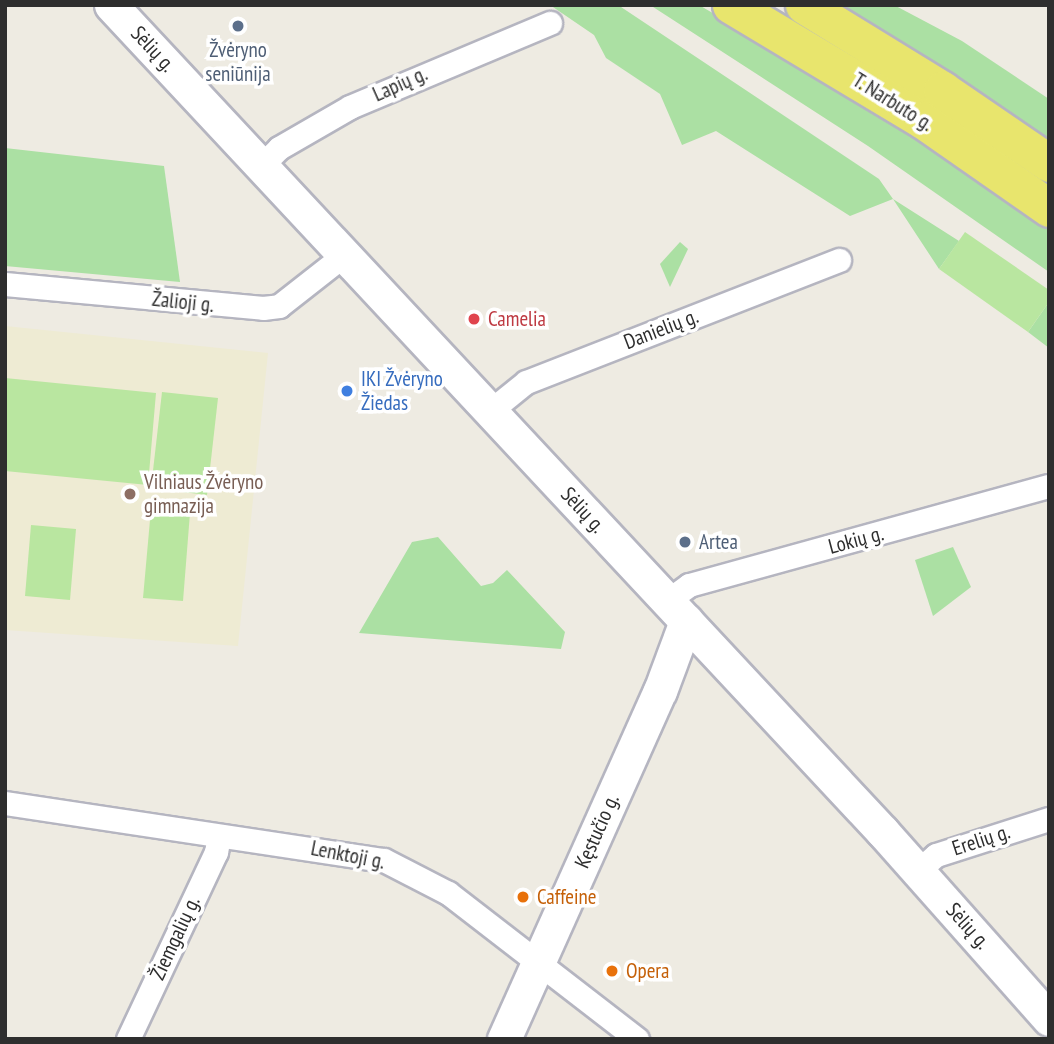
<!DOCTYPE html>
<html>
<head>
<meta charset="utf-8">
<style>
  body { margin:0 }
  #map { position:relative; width:1054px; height:1044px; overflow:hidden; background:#eeebe2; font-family:"PT Sans Narrow",sans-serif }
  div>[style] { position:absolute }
  .education>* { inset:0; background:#eeebd3 }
  .green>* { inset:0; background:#abe0a3 }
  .pitch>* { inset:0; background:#b9e6a0 }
  .roads { filter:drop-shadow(2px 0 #b5b5c0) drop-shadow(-2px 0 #b5b5c0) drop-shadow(0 2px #b5b5c0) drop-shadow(0 -2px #b5b5c0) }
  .street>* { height:23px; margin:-11.5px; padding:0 11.5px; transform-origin:11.5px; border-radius:11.5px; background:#fff }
  .secondary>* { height:33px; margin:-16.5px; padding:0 16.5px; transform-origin:16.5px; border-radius:16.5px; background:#fff }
  .primary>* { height:37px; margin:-18.5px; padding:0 18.5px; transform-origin:18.5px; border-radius:18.5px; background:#e8e56d }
  .dots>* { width:19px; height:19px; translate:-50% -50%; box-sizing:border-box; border:4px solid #fff; border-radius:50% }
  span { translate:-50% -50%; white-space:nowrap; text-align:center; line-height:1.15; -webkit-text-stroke:7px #fff; paint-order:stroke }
  .street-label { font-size:21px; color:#2e2e2e }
  .service-label { font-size:21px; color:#4e5e75 }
  .left { translate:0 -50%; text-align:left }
  .health-label { font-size:21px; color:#be3a42 }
  .shop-label { font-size:21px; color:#366cbe }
  .education-label { font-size:21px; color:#785e54 }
  .food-label { font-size:21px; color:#c56008 }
  .frame { position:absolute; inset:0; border:7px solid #2e2e2e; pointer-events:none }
</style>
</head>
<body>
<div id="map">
  <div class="education">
    <i style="clip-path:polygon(5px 326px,268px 353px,238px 646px,5px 630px)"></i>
  </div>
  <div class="green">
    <i style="clip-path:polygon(550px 5px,618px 5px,879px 179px,893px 199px,959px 241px,939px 269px,893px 199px,850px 216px,716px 131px,682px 145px,660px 94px,606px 58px,594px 35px)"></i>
    <i style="clip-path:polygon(650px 5px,699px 5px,847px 92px,1014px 202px,1049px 228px,1049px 272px,868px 146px)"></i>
    <i style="clip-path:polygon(823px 5px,894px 5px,962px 41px,1049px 99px,1049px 146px)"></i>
    <i style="clip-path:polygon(5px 148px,164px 166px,180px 282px,5px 266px)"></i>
    <i style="clip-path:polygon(680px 242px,688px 249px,670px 287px,660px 264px)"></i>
    <i style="clip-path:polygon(1049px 302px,1049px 348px,1028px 332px)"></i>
    <i style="clip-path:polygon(438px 537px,481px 586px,493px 583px,507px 570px,565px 632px,561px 649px,359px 633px,412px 542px)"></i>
    <i style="clip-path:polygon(953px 547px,971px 587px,933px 616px,915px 560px)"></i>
  </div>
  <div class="pitch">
    <i style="clip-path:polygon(965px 232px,1049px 290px,1049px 302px,1028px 332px,939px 269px)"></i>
    <i style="clip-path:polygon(5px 378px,156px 393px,148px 485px,5px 471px)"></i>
    <i style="clip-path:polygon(162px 392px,218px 398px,207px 495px,151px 488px)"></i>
    <i style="clip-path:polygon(151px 509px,190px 513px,183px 601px,143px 598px)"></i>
    <i style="clip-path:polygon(31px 525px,76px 529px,70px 600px,25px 596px)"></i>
  </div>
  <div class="roads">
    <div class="street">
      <i style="left:261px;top:166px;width:25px;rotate:-45deg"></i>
      <i style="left:279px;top:148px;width:82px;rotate:-30deg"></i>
      <i style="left:350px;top:107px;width:217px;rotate:-22.8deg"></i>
      <i style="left:5px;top:284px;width:259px;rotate:5.3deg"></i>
      <i style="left:263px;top:308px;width:16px;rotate:-7deg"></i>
      <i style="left:279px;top:306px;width:83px;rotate:-38.1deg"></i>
      <i style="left:490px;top:411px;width:46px;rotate:-38.9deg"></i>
      <i style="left:526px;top:382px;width:336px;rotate:-21.3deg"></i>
      <i style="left:667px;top:601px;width:27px;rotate:-36deg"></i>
      <i style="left:689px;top:585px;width:373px;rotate:-15.4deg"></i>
      <i style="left:5px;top:803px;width:383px;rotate:8.6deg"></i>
      <i style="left:384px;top:860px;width:72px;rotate:27.3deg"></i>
      <i style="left:448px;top:893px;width:239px;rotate:37.7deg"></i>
      <i style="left:918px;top:871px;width:24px;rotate:-42deg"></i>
      <i style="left:936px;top:855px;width:119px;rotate:-17.7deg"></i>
      <i style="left:128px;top:1039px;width:207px;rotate:-64.8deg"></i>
      <i style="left:216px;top:852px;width:16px;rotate:-79deg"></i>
    </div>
    <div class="secondary">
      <i style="left:111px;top:5px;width:1131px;rotate:46.97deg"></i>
      <i style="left:883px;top:832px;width:250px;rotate:48.4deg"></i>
      <i style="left:504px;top:1039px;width:381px;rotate:-65.9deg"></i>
      <i style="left:660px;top:691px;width:75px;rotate:-69.6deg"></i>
    </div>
    <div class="primary">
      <i style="left:731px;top:5px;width:224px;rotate:30.9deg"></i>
      <i style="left:923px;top:120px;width:154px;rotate:34.9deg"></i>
      <i style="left:804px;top:5px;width:162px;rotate:31.6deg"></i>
      <i style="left:942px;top:90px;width:130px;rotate:34.3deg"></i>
    </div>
  </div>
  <div class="dots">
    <i style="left:238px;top:26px;background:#5c6f8a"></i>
    <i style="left:474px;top:319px;background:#e0444e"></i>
    <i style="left:347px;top:391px;background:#3f7fe0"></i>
    <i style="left:130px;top:494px;background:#8d6e63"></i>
    <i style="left:685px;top:542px;background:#5c6f8a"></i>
    <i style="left:523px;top:897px;background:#e8710a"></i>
    <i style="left:612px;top:971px;background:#e8710a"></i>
  </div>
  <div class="street-label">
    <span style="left:153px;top:49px;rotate:47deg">Sėlių g.</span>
    <span style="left:400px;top:84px;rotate:-24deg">Lapių g.</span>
    <span style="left:893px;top:102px;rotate:32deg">T. Narbuto g.</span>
    <span style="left:183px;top:302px;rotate:6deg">Žalioji g.</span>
    <span style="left:661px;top:329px;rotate:-21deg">Danielių g.</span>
    <span style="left:583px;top:510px;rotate:47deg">Sėlių g.</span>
    <span style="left:856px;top:540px;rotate:-15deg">Lokių g.</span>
    <span style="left:597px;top:831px;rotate:-66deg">Kęstučio g.</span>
    <span style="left:981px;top:840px;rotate:-18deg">Erelių g.</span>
    <span style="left:348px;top:855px;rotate:11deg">Lenktoji g.</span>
    <span style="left:968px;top:926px;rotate:48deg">Sėlių g.</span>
    <span style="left:175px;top:938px;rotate:-65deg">Žiemgalių g.</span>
  </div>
  <div class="service-label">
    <span style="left:238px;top:62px">Žvėryno<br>seniūnija</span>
    <span class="left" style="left:699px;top:542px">Artea</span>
  </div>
  <div class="health-label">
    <span class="left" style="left:488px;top:319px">Camelia</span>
  </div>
  <div class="shop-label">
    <span class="left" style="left:361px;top:391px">IKI Žvėryno<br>Žiedas</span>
  </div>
  <div class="education-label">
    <span class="left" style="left:144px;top:494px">Vilniaus Žvėryno<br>gimnazija</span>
  </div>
  <div class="food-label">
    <span class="left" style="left:537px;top:897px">Caffeine</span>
    <span class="left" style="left:626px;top:971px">Opera</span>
  </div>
  <div class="frame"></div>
</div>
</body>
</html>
